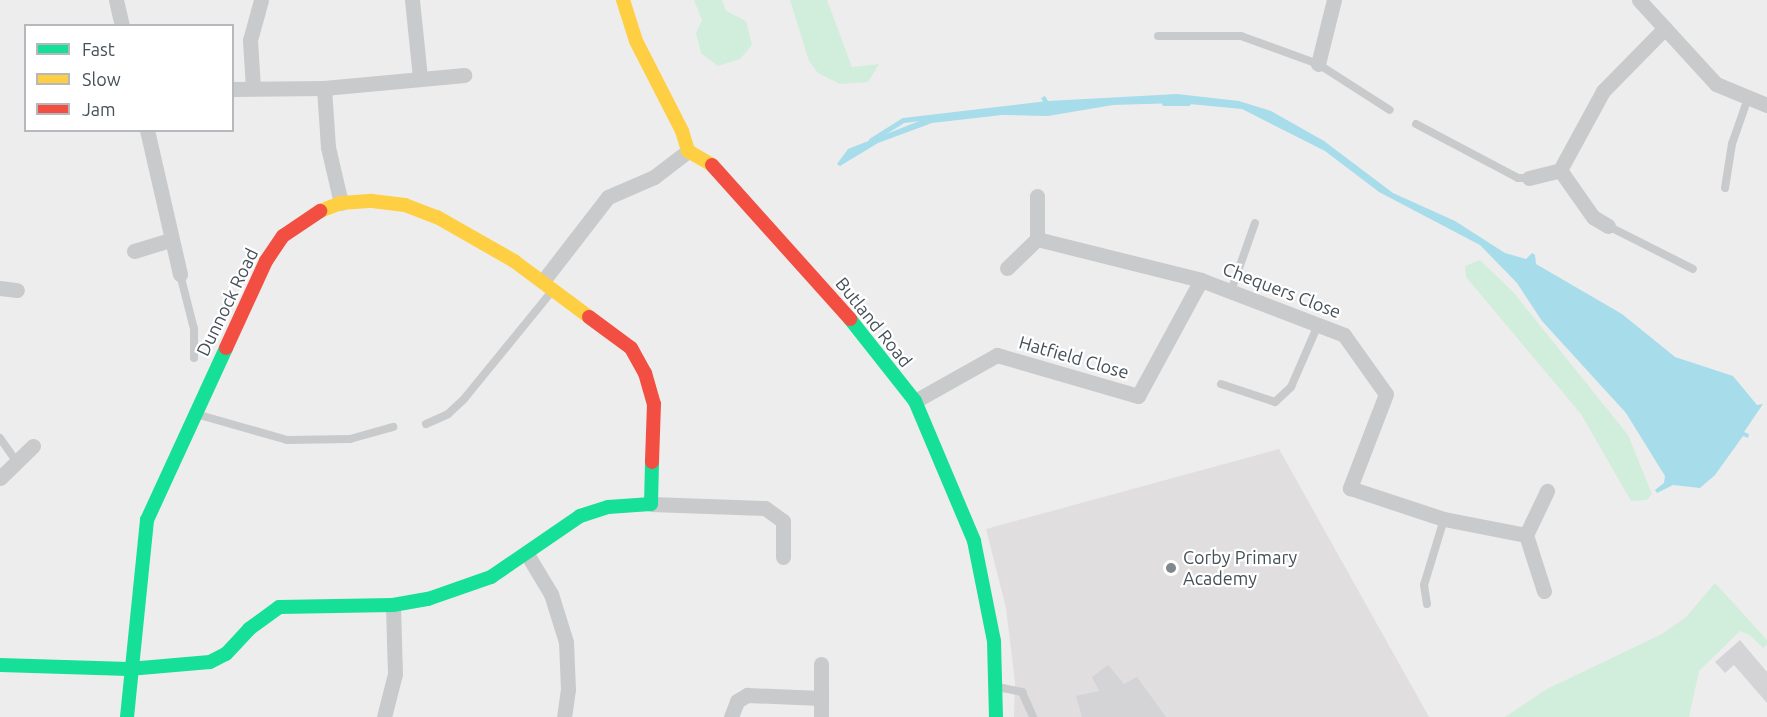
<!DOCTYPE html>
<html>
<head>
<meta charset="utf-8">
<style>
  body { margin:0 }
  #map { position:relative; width:1767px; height:717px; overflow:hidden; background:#eeeded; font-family:Ubuntu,sans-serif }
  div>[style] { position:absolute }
  .education>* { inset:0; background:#e0dedf }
  .green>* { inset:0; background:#d1eddc }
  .water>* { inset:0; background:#a7dcea }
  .stream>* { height:5px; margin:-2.5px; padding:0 2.5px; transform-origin:2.5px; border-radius:2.5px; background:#a7dcea }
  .building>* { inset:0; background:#d4d4d6 }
  .lane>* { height:8px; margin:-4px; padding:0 4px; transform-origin:4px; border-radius:4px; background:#c8cacc }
  .street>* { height:15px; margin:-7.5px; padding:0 7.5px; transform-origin:7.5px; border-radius:7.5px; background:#c8cacc }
  .fast>* { height:14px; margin:-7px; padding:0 7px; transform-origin:7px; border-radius:7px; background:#16e098 }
  .slow>* { height:14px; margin:-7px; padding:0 7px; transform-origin:7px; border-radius:7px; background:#ffcf43 }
  .jam>* { height:14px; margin:-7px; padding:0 7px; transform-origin:7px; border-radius:7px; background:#f24e42 }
  .dots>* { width:16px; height:16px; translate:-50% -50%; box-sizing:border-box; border:3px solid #fff; border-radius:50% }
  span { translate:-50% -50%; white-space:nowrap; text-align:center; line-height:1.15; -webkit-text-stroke:4.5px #fff; paint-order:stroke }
  .street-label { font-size:18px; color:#455059 }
  .poi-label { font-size:18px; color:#455059 }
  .left { translate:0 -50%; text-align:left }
  .legend { position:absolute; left:24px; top:24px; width:210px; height:108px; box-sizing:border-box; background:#fff; border:2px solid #b5b9bd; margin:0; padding:8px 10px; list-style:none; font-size:18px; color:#455059 }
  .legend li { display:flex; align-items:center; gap:12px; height:30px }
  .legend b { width:30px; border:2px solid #b5b9bd }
</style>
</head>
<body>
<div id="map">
  <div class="education">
    <i style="clip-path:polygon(1279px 449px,1429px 717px,1014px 717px,1015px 682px,1006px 608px,986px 529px)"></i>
  </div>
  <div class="green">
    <i style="clip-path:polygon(694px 0,722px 0,726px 11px,746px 21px,752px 45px,740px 59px,718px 66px,701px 53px,696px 33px,702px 20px)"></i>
    <i style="clip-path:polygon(790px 0,827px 0,852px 67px,879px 64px,868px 82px,840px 84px,818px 73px,809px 61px)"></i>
    <i style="clip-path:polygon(1480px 260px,1514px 293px,1628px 435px,1652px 494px,1647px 500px,1631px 501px,1581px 414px,1466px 277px,1465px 266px)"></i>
    <i style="clip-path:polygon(1715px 583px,1767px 640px,1767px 645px,1763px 648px,1750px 635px,1740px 631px,1699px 671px,1689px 717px,1505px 717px,1547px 689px,1662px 634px,1686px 617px)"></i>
  </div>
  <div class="water">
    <i style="clip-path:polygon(1177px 94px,1239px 101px,1271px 111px,1324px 141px,1393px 193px,1455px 221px,1505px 253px,1526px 259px,1532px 253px,1535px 255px,1536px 264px,1622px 314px,1675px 357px,1733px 376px,1757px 405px,1763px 404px,1744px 432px,1749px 434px,1748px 438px,1743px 436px,1715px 475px,1700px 488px,1673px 485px,1657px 493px,1655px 490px,1664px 483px,1665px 476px,1626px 413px,1542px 321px,1517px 283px,1480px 245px,1379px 192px,1325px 151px,1242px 109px,1179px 103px,1113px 105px,1048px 116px,1002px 115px,932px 123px,878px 143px,840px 166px,837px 164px,848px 149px,927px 118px,1035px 106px,1044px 103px,1041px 98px,1045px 96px,1048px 101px)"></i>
  </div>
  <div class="stream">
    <i style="left:1164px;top:103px;width:24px"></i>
    <i style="left:871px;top:140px;width:38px;rotate:-32deg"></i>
    <i style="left:903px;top:120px;width:145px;rotate:-6.7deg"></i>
  </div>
  <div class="building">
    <i style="clip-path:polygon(1740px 640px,1767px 672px,1767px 703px,1734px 665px,1725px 673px,1715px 662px)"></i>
    <i style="clip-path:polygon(1108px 665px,1124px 684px,1137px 677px,1166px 717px,1082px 717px,1076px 696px,1099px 691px,1092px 677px)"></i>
  </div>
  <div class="lane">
    <i style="left:1158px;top:36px;width:83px"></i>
    <i style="left:1241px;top:36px;width:82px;rotate:20deg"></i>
    <i style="left:1318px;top:64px;width:85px;rotate:32.6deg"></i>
    <i style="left:1416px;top:124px;width:115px;rotate:27.9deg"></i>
    <i style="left:1518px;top:178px;width:11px"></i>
    <i style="left:1725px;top:188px;width:45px;rotate:-81deg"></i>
    <i style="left:1732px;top:144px;width:49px;rotate:-70.8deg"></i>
    <i style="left:1608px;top:226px;width:95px;rotate:26.8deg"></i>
    <i style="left:180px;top:274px;width:57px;rotate:75.7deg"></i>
    <i style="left:194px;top:329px;width:29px;rotate:90deg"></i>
    <i style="left:1231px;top:291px;width:72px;rotate:-70.6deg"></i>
    <i style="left:1221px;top:384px;width:57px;rotate:18.4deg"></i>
    <i style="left:1275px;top:402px;width:22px;rotate:-43deg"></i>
    <i style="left:1291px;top:387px;width:68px;rotate:-66.5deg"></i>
    <i style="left:196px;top:414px;width:95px;rotate:15.9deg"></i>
    <i style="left:287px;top:440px;width:63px;rotate:-0.9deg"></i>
    <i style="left:350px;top:439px;width:45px;rotate:-15.6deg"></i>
    <i style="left:426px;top:424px;width:24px;rotate:-24deg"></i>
    <i style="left:448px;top:414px;width:22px;rotate:-43deg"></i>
    <i style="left:464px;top:399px;width:141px;rotate:-50.8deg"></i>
    <i style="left:0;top:438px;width:28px;rotate:55deg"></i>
    <i style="left:1427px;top:604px;width:19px;rotate:-99deg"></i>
    <i style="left:1424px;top:585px;width:69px;rotate:-73.1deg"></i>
    <i style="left:998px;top:687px;width:25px;rotate:12deg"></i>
    <i style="left:1022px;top:692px;width:27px;rotate:66deg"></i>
  </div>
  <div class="street">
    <i style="left:116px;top:0;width:27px;rotate:77deg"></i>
    <i style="left:412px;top:0;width:77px;rotate:84.1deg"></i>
    <i style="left:1639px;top:0;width:114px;rotate:47.5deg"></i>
    <i style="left:1716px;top:84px;width:55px;rotate:22.4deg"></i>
    <i style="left:1318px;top:64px;width:66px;rotate:-76deg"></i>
    <i style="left:253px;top:88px;width:48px;rotate:-93.6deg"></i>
    <i style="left:250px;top:40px;width:41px;rotate:-74.6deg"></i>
    <i style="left:232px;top:89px;width:92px;rotate:-0.6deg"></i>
    <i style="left:147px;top:130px;width:148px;rotate:77.1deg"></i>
    <i style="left:1529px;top:178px;width:32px;rotate:-14deg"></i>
    <i style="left:1037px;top:196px;width:43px;rotate:90deg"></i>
    <i style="left:1037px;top:239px;width:169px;rotate:14deg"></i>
    <i style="left:1201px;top:280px;width:153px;rotate:21deg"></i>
    <i style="left:1344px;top:335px;width:72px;rotate:54.6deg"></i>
    <i style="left:1386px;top:394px;width:101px;rotate:111deg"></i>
    <i style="left:1350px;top:488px;width:99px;rotate:18.3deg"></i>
    <i style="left:1444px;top:519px;width:84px;rotate:11deg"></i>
    <i style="left:341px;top:203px;width:57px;rotate:-103.1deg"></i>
    <i style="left:328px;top:147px;width:59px;rotate:-93.9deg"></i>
    <i style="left:324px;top:88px;width:141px;rotate:-5.3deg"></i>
    <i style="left:1608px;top:226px;width:17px;rotate:-149deg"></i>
    <i style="left:1593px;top:217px;width:57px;rotate:-125.1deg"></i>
    <i style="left:1560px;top:170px;width:90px;rotate:-61.4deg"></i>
    <i style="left:1603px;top:91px;width:88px;rotate:-45.5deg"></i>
    <i style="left:134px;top:251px;width:39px;rotate:-17deg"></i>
    <i style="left:1007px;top:268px;width:42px;rotate:-44deg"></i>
    <i style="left:543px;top:281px;width:106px;rotate:-52.3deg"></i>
    <i style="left:608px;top:197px;width:50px;rotate:-23.5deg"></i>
    <i style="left:654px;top:177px;width:43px;rotate:-37.4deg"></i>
    <i style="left:0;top:288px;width:17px;rotate:7deg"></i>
    <i style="left:915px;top:401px;width:94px;rotate:-29.3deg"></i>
    <i style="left:997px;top:355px;width:147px;rotate:16.2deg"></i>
    <i style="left:1138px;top:396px;width:132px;rotate:-61.5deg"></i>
    <i style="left:0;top:478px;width:46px;rotate:-44.1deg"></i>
    <i style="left:651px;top:504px;width:114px;rotate:2deg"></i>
    <i style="left:765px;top:508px;width:22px;rotate:36deg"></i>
    <i style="left:783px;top:521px;width:36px;rotate:90deg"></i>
    <i style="left:527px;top:554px;width:47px;rotate:59deg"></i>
    <i style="left:551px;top:594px;width:50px;rotate:72.6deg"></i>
    <i style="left:566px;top:642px;width:47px;rotate:87.6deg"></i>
    <i style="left:568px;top:689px;width:28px;rotate:98deg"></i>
    <i style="left:1544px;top:591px;width:59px;rotate:-107.8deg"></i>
    <i style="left:1526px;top:535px;width:49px;rotate:-64.5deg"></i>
    <i style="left:821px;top:664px;width:53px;rotate:90deg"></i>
    <i style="left:384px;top:717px;width:44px;rotate:-75.7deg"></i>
    <i style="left:395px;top:674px;width:69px;rotate:-91.7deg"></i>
    <i style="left:731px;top:717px;width:17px;rotate:-69deg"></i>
    <i style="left:737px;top:701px;width:12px;rotate:-31deg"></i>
    <i style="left:747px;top:695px;width:74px;rotate:2.3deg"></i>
  </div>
  <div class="fast">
    <i style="left:850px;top:319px;width:105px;rotate:51.6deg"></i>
    <i style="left:915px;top:401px;width:152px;rotate:67.1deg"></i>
    <i style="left:974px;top:541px;width:102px;rotate:78.7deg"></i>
    <i style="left:994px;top:641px;width:76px;rotate:88.5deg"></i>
    <i style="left:0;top:665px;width:129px;rotate:1.8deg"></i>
    <i style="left:129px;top:669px;width:81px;rotate:-4.9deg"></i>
    <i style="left:210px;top:662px;width:18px;rotate:-27deg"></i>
    <i style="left:226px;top:654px;width:34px;rotate:-47deg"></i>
    <i style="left:249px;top:629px;width:37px;rotate:-36deg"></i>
    <i style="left:279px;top:607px;width:114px;rotate:-1deg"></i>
    <i style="left:393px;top:605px;width:36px;rotate:-10deg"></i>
    <i style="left:428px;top:599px;width:67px;rotate:-19.2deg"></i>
    <i style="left:491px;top:577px;width:108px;rotate:-34.4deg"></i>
    <i style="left:580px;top:516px;width:29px;rotate:-18deg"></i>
    <i style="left:608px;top:507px;width:43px;rotate:-4deg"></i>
    <i style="left:651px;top:504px;width:42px;rotate:-88.6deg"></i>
    <i style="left:127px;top:717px;width:198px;rotate:-84.2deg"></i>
    <i style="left:147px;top:520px;width:189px;rotate:-65.3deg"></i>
  </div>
  <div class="slow">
    <i style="left:623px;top:0;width:43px;rotate:72.4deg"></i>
    <i style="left:636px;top:41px;width:101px;rotate:62.9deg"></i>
    <i style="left:682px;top:131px;width:21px;rotate:73deg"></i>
    <i style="left:688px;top:151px;width:28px;rotate:30deg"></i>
    <i style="left:320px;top:211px;width:22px;rotate:-21deg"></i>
    <i style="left:341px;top:203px;width:31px;rotate:-4deg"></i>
    <i style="left:372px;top:201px;width:33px;rotate:7deg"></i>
    <i style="left:405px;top:205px;width:34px;rotate:21deg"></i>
    <i style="left:437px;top:217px;width:89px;rotate:29.7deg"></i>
    <i style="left:514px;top:261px;width:94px;rotate:36.7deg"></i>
  </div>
  <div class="jam">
    <i style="left:712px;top:165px;width:207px;rotate:48.1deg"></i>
    <i style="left:589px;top:317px;width:52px;rotate:36.4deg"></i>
    <i style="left:631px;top:348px;width:29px;rotate:61deg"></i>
    <i style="left:645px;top:373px;width:32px;rotate:74deg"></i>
    <i style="left:654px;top:404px;width:58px;rotate:92deg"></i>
    <i style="left:226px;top:348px;width:96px;rotate:-65.3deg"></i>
    <i style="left:266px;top:261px;width:30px;rotate:-56deg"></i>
    <i style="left:283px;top:236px;width:45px;rotate:-34deg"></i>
  </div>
  <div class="dots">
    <i style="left:1171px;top:568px;background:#80878d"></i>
  </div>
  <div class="street-label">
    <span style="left:1282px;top:290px;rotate:21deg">Chequers Close</span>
    <span style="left:227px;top:302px;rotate:-64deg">Dunnock Road</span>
    <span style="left:874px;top:322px;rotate:51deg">Butland Road</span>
    <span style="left:1074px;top:357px;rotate:16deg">Hatfield Close</span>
  </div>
  <div class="poi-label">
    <span class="left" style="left:1183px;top:568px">Corby Primary<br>Academy</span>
  </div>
  <ul class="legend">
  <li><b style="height:8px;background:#16e098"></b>Fast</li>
  <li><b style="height:8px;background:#ffcf43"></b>Slow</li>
  <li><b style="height:8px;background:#f24e42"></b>Jam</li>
  </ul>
</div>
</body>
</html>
